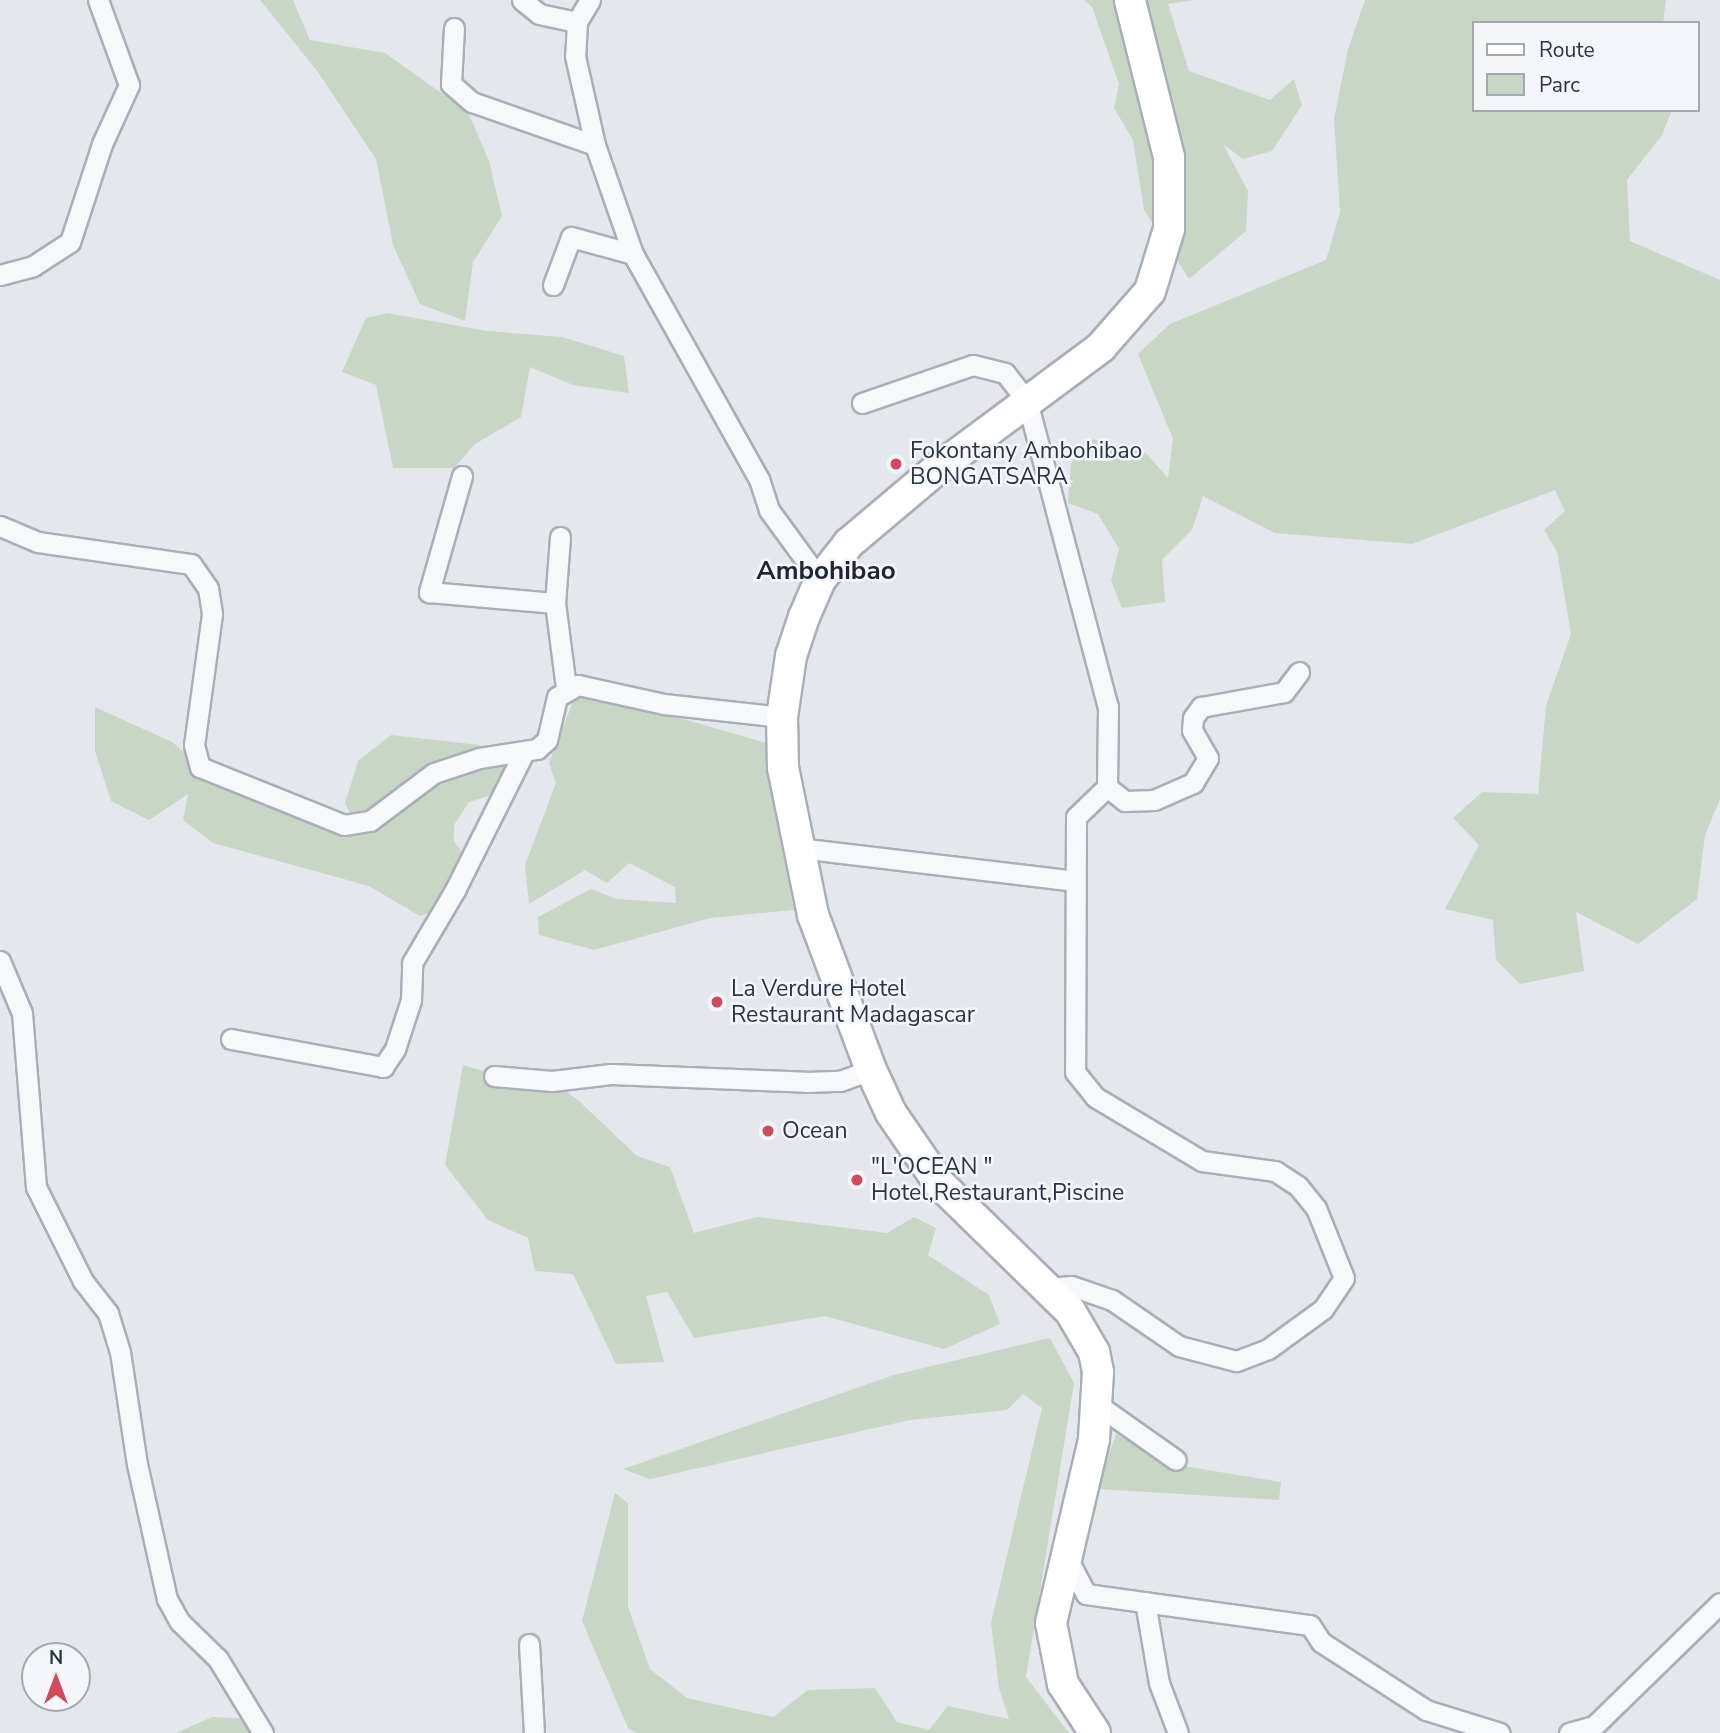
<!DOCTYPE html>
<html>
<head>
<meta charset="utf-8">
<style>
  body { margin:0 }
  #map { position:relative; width:1720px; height:1733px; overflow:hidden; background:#e4e7ec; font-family:"Nunito Sans",sans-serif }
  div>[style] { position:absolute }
  .green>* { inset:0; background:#c9d6c5 }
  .roads { filter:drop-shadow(2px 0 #a9aeb7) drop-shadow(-2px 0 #a9aeb7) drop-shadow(0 2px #a9aeb7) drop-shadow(0 -2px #a9aeb7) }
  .minor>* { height:19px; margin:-9.5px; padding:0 9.5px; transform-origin:9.5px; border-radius:9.5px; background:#f7f8fa }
  .primary>* { height:30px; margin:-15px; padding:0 15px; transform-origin:15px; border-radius:15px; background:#fff }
  .dots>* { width:19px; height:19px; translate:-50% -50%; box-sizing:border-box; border:4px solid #f4f6f9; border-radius:50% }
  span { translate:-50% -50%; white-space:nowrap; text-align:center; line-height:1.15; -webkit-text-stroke:5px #f4f6f9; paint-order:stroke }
  .poi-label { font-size:23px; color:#2b3445 }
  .left { translate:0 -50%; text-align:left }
  .quarter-label { font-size:26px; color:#1d2536; font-weight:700 }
  .legend { position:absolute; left:1472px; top:21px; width:228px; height:91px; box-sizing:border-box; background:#f4f6f9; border:2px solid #a4a8b1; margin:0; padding:9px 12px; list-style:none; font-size:21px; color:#2b3445 }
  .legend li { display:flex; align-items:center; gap:14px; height:35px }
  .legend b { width:35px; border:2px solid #a4a8b1 }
  .north { position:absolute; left:21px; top:1642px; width:70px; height:70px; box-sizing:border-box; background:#f4f6f9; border:2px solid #a4a8b1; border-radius:50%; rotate:0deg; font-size:19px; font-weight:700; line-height:28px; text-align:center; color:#2b3445 }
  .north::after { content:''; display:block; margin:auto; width:24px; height:32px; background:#d1495b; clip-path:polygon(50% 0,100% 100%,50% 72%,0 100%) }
</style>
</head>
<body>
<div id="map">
  <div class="green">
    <i style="clip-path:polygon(260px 0,293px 0,310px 40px,385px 53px,468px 112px,489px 161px,502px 216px,473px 262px,465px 321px,420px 304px,393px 245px,376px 159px,318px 72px)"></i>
    <i style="clip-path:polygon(1084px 0,1195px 0,1168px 4px,1189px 71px,1270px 100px,1294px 79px,1302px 105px,1272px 151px,1243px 159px,1223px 144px,1248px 191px,1246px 231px,1189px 279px,1144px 210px,1133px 140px,1114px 108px,1119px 84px,1092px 7px)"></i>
    <i style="clip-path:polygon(1365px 0,1666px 0,1663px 23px,1473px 23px,1473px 110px,1672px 110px,1662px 135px,1627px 180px,1630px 241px,1720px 280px,1720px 799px,1705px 835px,1697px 899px,1638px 944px,1576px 912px,1584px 971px,1520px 984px,1496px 960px,1493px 920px,1445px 909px,1479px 845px,1453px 818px,1482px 792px,1538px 794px,1546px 706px,1571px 634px,1557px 552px,1544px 530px,1565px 511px,1555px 490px,1412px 544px,1275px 533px,1203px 496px,1192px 530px,1162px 560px,1165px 602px,1122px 608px,1111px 581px,1119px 549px,1098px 514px,1068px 503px,1071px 463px,1092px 439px,1146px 453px,1168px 478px,1173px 439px,1138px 354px,1170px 324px,1326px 260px,1340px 212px,1334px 119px,1348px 49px)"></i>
    <i style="clip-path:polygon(387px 313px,487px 331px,562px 337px,624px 356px,629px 393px,573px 385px,530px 367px,521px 417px,475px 444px,454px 468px,393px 468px,376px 385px,342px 372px,366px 318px)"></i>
    <i style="clip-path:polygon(578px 689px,767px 743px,777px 777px,774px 809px,794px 910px,710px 918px,594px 950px,539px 935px,538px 917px,591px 889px,617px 899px,676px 903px,675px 887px,629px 863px,607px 883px,585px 870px,529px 904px,525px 865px,556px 783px,549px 763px)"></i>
    <i style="clip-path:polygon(95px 707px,172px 742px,204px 768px,359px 831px,345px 803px,358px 761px,391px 735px,479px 745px,519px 772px,498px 793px,469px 802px,454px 825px,454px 841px,463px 854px,452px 905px,420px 916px,369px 886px,213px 843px,183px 820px,188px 794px,149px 820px,111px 801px,95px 751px)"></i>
    <i style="clip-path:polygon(463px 1065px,504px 1077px,552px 1081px,578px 1100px,637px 1156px,670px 1167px,694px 1233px,758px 1217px,887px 1233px,914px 1217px,936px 1228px,928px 1255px,989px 1295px,1000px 1324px,944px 1349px,825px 1316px,694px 1338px,667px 1292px,646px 1296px,664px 1362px,616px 1364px,573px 1274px,535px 1271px,528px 1238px,488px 1220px,445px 1165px)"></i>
    <i style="clip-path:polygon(1050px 1338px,1074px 1383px,1026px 1677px,1069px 1733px,636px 1733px,628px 1728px,582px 1621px,615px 1493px,628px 1503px,628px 1607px,650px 1669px,687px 1698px,773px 1717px,808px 1690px,875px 1688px,897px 1722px,929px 1730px,948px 1706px,1009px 1719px,999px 1688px,991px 1623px,1042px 1408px,1023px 1394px,1007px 1410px,910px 1420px,650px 1479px,623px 1469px,894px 1375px)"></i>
    <i style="clip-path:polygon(1116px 1434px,1170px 1464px,1281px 1482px,1279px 1500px,1097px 1489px)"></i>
    <i style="clip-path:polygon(212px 1717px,255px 1719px,263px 1733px,176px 1733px)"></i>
  </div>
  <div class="roads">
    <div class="minor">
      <i style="left:522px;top:0;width:22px;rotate:39deg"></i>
      <i style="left:539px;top:14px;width:39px;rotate:12deg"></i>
      <i style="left:590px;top:0;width:26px;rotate:121deg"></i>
      <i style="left:577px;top:22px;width:34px;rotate:93deg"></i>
      <i style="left:575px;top:56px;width:91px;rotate:77.3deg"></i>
      <i style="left:595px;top:145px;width:115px;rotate:70.8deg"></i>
      <i style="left:633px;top:254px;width:258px;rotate:60.8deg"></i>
      <i style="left:759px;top:479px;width:33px;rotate:72deg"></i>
      <i style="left:769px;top:510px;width:87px;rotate:53.9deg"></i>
      <i style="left:454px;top:28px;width:56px;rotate:93.1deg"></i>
      <i style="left:451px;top:84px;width:28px;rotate:41deg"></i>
      <i style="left:472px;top:102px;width:130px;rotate:19.3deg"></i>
      <i style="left:0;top:275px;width:34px;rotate:-15deg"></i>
      <i style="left:33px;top:266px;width:44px;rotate:-33deg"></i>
      <i style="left:70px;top:242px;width:103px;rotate:-71.9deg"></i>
      <i style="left:102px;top:144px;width:65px;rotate:-65.4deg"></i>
      <i style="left:129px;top:85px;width:90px;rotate:-110deg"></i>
      <i style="left:553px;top:285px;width:51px;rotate:-69.4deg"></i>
      <i style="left:571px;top:237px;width:64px;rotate:15.3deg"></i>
      <i style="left:862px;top:403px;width:117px;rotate:-18.9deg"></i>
      <i style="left:973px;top:365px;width:33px;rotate:14deg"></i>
      <i style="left:1005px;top:373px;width:36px;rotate:52deg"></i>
      <i style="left:1027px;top:401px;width:317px;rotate:75.2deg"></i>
      <i style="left:1108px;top:707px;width:80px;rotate:90.7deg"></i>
      <i style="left:1107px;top:787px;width:43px;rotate:135.9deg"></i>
      <i style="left:1076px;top:817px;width:255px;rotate:90.2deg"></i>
      <i style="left:1075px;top:1072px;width:32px;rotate:51deg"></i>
      <i style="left:1095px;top:1097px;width:125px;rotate:30.9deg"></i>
      <i style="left:1202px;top:1161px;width:74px;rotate:7.8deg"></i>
      <i style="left:1275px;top:1171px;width:27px;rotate:33deg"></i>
      <i style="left:1298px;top:1186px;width:28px;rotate:51deg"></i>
      <i style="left:1316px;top:1208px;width:75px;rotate:68.2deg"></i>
      <i style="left:1344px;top:1278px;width:37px;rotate:124deg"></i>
      <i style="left:1323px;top:1309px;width:68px;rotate:144deg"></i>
      <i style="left:1268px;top:1349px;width:34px;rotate:159deg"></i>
      <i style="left:1236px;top:1361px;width:59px;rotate:-165.3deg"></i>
      <i style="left:1179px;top:1346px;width:81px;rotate:-145.5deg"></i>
      <i style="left:1112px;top:1300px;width:43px;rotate:-161.1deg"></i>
      <i style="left:1071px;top:1286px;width:22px;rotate:175deg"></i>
      <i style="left:462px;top:476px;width:121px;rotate:105.9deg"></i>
      <i style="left:429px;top:592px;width:126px;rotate:5deg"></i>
      <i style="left:0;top:526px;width:41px;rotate:22.8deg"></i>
      <i style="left:38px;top:542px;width:155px;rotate:8.2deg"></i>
      <i style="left:191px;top:564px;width:29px;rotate:55deg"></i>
      <i style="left:208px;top:588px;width:26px;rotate:81deg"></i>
      <i style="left:212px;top:614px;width:132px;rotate:97.8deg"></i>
      <i style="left:194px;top:745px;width:23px;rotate:75deg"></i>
      <i style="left:200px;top:767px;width:155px;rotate:21.9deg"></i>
      <i style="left:344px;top:825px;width:26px;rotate:-9deg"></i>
      <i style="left:370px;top:821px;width:80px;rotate:-36.9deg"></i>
      <i style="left:434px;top:773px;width:47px;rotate:-18.4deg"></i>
      <i style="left:479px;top:758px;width:59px;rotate:-8.8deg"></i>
      <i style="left:537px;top:749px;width:13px;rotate:-42deg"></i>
      <i style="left:547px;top:740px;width:44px;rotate:-76.9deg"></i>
      <i style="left:557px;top:697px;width:24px;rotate:-30deg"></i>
      <i style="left:578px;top:685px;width:88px;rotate:12.5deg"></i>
      <i style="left:664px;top:704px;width:119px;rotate:6.3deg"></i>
      <i style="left:560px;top:537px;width:66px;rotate:94.3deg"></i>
      <i style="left:555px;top:603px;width:86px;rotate:82.6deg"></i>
      <i style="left:1107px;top:787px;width:23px;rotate:38deg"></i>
      <i style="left:1125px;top:801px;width:29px;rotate:-2deg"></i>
      <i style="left:1154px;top:800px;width:43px;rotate:-23.6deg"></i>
      <i style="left:1193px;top:783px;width:29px;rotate:-59deg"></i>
      <i style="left:1208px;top:758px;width:32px;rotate:-120deg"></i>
      <i style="left:1192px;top:730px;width:12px;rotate:-85deg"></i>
      <i style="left:1193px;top:718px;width:14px;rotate:-54deg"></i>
      <i style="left:1201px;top:707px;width:84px;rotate:-10.2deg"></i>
      <i style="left:1284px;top:692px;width:25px;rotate:-53deg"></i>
      <i style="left:799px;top:848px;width:278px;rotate:6.8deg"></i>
      <i style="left:0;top:961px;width:56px;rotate:67.1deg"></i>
      <i style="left:22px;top:1013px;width:175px;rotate:85.4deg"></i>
      <i style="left:36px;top:1187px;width:105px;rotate:63.4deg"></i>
      <i style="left:83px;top:1281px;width:41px;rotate:52deg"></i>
      <i style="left:108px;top:1313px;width:41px;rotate:72.9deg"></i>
      <i style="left:120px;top:1352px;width:113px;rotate:81.4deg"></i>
      <i style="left:137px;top:1464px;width:138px;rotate:77.5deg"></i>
      <i style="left:167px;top:1599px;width:26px;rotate:61deg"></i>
      <i style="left:180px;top:1622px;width:53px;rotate:44.2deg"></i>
      <i style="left:218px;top:1659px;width:87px;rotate:58.7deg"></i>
      <i style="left:231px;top:1039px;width:155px;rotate:10.4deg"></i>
      <i style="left:383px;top:1067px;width:22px;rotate:-56deg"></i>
      <i style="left:395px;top:1049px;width:52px;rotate:-71.9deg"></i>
      <i style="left:411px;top:1000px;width:37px;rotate:-88deg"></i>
      <i style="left:412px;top:963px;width:85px;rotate:-59.5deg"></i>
      <i style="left:455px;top:890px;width:154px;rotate:-63.4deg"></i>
      <i style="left:494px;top:1076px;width:58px;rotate:4.9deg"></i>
      <i style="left:552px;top:1081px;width:59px;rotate:-6.8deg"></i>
      <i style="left:611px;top:1074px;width:195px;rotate:2.3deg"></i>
      <i style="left:806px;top:1082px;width:34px;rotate:-2deg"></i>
      <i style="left:840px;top:1081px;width:33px;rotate:-20deg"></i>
      <i style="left:1098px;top:1405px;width:95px;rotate:35.2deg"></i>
      <i style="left:1065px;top:1554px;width:45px;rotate:62.3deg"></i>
      <i style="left:1086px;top:1594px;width:226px;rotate:7.9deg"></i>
      <i style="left:1310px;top:1625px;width:20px;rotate:57deg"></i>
      <i style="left:1321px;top:1642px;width:125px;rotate:32.9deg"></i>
      <i style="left:1426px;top:1710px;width:77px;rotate:17.3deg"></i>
      <i style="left:1145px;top:1602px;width:82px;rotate:80.2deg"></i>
      <i style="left:1159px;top:1683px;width:53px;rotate:69.2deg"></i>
      <i style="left:529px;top:1644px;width:89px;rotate:86.8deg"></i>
      <i style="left:1569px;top:1733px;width:26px;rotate:-16deg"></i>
      <i style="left:1594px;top:1726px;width:176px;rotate:-44.3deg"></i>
    </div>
    <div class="primary">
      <i style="left:1095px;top:1733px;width:59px;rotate:-123.1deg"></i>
      <i style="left:1063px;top:1684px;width:62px;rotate:-101.1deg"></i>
      <i style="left:1051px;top:1623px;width:189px;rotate:-76.8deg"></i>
      <i style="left:1094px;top:1439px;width:67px;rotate:-86.6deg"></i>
      <i style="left:1098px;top:1372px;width:20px;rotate:-101deg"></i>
      <i style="left:1094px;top:1352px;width:48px;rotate:-120.3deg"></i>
      <i style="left:1070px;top:1311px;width:183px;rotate:-135.7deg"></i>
      <i style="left:939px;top:1183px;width:85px;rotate:-124.4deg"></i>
      <i style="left:891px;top:1113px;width:47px;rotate:-114.9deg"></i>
      <i style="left:871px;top:1070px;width:165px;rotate:-110.5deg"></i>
      <i style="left:813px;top:915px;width:150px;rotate:-101.5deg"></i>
      <i style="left:783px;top:768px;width:51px;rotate:-91.1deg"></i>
      <i style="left:782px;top:717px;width:62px;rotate:-81.6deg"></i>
      <i style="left:791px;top:656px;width:41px;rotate:-71.6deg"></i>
      <i style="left:804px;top:617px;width:40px;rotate:-66.6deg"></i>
      <i style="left:820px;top:580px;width:47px;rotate:-51.9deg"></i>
      <i style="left:849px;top:543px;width:115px;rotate:-40.1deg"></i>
      <i style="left:937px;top:469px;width:204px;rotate:-36.6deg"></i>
      <i style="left:1101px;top:347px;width:74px;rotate:-48.8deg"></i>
      <i style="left:1150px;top:291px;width:65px;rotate:-73deg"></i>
      <i style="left:1169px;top:229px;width:72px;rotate:-90deg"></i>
      <i style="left:1169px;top:157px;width:162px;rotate:-104deg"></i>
    </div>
  </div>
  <div class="dots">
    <i style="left:896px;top:464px;background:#d1495b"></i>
    <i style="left:717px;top:1002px;background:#d1495b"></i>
    <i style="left:768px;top:1131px;background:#d1495b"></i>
    <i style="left:857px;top:1180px;background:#d1495b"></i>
  </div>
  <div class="poi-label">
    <span class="left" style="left:910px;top:464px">Fokontany Ambohibao<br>BONGATSARA</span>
    <span class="left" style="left:731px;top:1002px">La Verdure Hotel<br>Restaurant Madagascar</span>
    <span class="left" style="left:782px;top:1131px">Ocean</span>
    <span class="left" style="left:871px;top:1180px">"L'OCEAN "<br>Hotel,Restaurant,Piscine</span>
  </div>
  <div class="quarter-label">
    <span style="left:826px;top:571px">Ambohibao</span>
  </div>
  <ul class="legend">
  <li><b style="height:9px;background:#fff"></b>Route</li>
  <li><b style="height:19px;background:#c9d6c5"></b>Parc</li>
  </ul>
  <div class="north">N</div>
</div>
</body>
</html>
